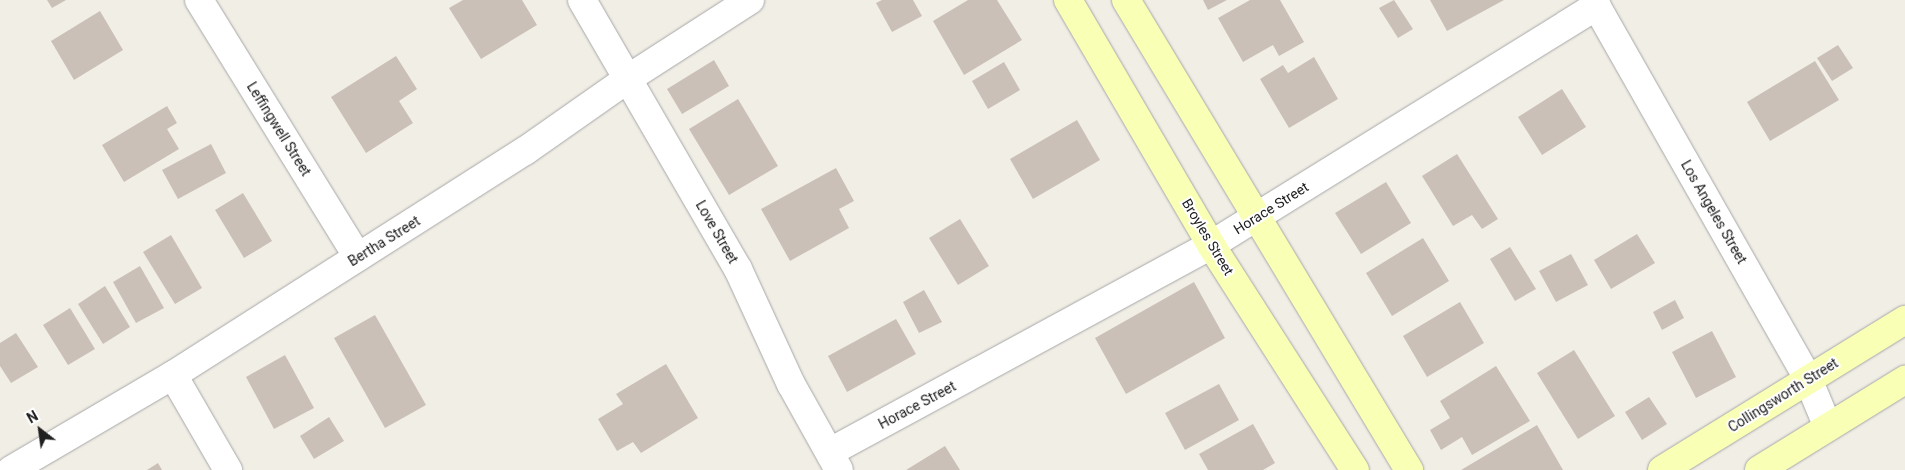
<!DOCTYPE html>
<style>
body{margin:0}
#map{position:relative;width:1905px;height:470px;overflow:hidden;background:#f1eee6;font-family:Roboto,sans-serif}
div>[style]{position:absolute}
.building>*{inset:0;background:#cac0b8}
.roads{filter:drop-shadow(0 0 1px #a7a7a7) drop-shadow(0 0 1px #a7a7a7)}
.minor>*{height:28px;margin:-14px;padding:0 14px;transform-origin:14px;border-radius:14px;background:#fff}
.secondary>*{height:28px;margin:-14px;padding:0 14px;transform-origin:14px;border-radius:14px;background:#faffb6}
span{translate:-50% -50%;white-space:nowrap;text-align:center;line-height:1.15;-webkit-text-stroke:4px #fff;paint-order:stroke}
.street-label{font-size:14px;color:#202020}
.north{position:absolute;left:15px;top:405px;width:50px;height:50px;-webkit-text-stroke:4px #fff;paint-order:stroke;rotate:330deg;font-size:14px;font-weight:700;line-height:20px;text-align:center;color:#202020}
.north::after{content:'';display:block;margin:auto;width:18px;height:22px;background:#202020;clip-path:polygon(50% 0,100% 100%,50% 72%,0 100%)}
</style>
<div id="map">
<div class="building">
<i style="clip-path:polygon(47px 0,66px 0,52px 8px)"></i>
<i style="clip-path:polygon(463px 0,522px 0,537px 25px,481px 59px,449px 8px)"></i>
<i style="clip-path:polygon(882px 0,913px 0,922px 16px,892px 32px,876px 3px)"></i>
<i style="clip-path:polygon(968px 0,997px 0,1022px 40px,964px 75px,933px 21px)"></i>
<i style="clip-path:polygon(1203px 0,1227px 0,1208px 10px)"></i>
<i style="clip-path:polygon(1250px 0,1280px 0,1304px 42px,1279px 56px,1273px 45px,1243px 62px,1218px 18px)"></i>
<i style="clip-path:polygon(1394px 0,1413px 29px,1398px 38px,1379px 8px)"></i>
<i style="clip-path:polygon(1430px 0,1504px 0,1447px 31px)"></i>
<i style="clip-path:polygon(100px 11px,123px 50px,74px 80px,51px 41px)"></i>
<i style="clip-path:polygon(1838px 45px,1853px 68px,1832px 81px,1817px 58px)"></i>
<i style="clip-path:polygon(396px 56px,417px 89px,399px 101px,413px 123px,366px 153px,331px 97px)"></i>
<i style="clip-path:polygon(1314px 57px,1338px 99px,1289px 128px,1260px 79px,1283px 65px,1288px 73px)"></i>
<i style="clip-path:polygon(714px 60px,729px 86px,682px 114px,667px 89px)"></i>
<i style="clip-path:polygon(1815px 61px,1839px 100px,1770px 141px,1747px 102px)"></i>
<i style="clip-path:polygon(1004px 62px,1020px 90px,988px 109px,972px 81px)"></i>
<i style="clip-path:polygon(1562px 89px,1586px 127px,1542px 155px,1518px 117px)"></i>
<i style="clip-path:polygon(738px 99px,778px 166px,729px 195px,689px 129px)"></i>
<i style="clip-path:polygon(167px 106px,177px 123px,167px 129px,179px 149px,124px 182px,102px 145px)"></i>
<i style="clip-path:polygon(1077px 120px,1100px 160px,1033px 199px,1010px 159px)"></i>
<i style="clip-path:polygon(211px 144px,226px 173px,178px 199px,162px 170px)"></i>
<i style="clip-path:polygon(1457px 154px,1498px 219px,1482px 229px,1472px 215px,1453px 226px,1422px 176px)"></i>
<i style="clip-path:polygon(836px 168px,854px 201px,839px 209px,849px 228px,790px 261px,761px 209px)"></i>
<i style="clip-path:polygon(1386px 182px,1411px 223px,1361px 254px,1335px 213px)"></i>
<i style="clip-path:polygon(243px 193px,272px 241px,244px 258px,215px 210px)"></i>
<i style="clip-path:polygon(960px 219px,989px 266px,958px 285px,929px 238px)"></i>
<i style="clip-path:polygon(1637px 234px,1655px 263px,1611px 289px,1594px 260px)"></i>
<i style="clip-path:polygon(171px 235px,202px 288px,175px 304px,143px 252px)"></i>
<i style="clip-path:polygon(1423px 238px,1449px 281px,1392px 316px,1366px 273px)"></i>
<i style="clip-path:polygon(1510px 247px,1536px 289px,1515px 301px,1490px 259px)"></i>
<i style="clip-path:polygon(1571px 254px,1588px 285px,1556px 302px,1539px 271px)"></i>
<i style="clip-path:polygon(140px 266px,164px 308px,136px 323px,113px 282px)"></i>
<i style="clip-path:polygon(1194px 282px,1225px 338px,1126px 394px,1095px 338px)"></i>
<i style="clip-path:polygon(105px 286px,130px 327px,103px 344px,78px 304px)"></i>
<i style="clip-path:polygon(924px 290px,942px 322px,919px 333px,903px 302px)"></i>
<i style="clip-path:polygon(1675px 300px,1684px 318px,1662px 330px,1653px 312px)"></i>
<i style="clip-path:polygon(1460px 302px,1484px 343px,1427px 377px,1403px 336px)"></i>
<i style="clip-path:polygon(70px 308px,95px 349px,68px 365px,43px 325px)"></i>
<i style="clip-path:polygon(375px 315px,426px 405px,385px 428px,334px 338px)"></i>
<i style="clip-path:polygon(896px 319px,916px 354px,847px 392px,828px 356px)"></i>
<i style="clip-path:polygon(1712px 331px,1736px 377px,1696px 398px,1672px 352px)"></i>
<i style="clip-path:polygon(16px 333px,38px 367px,11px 383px,0 366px,0 343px)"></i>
<i style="clip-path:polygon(1574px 350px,1615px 416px,1578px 439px,1537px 373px)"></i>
<i style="clip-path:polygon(285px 355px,314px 408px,274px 429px,246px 377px)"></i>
<i style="clip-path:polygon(666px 364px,698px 418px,641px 453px,633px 442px,617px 451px,598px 419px,623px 404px,616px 394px)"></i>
<i style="clip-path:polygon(1496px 366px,1530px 421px,1472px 455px,1462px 437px,1441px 450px,1430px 430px,1450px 418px,1440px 401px)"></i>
<i style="clip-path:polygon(1219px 384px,1239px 420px,1185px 450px,1165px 413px)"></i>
<i style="clip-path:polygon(1649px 397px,1667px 424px,1642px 440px,1625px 412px)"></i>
<i style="clip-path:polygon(329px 417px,344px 441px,314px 459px,300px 436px)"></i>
<i style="clip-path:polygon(1253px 424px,1275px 463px,1263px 470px,1208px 470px,1199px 454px)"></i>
<i style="clip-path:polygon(1537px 425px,1563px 470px,1461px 470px)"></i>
<i style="clip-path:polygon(945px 446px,960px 470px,906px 470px)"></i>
<i style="clip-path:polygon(158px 463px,162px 470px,147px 470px)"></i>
</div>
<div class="roads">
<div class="minor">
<i style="left:199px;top:0;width:302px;rotate:58.3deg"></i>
<i style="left:582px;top:0;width:311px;rotate:59.9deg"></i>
<i style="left:738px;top:269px;width:127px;rotate:65.3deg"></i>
<i style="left:791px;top:384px;width:98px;rotate:60.8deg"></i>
<i style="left:1593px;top:0;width:436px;rotate:60.4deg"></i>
<i style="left:1808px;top:379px;width:52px;rotate:67.4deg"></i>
<i style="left:173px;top:375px;width:110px;rotate:59.9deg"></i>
<i style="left:830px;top:452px;width:434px;rotate:-28.5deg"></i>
<i style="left:1211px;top:245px;width:454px;rotate:-31.8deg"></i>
<i style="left:11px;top:470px;width:188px;rotate:-30.4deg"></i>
<i style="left:173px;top:375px;width:417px;rotate:-32.5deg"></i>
<i style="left:525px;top:151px;width:127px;rotate:-35.1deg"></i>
<i style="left:629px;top:78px;width:144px;rotate:-32.8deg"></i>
</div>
<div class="secondary">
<i style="left:1068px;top:0;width:284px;rotate:59.7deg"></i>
<i style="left:1211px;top:245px;width:267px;rotate:57.4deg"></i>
<i style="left:1126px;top:0;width:549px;rotate:58.95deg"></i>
<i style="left:1662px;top:470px;width:286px;rotate:-31.7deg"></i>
<i style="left:1759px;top:470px;width:172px;rotate:-31.7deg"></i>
</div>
</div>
<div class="street-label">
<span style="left:279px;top:129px;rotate:58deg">Leffingwell Street</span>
<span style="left:1271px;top:208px;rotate:-32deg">Horace Street</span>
<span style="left:1714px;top:212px;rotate:60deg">Los Angeles Street</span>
<span style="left:717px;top:232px;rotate:60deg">Love Street</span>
<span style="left:1208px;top:237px;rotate:59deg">Broyles Street</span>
<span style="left:384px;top:241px;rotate:-32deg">Bertha Street</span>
<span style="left:1783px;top:395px;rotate:-32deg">Collingsworth Street</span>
<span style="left:917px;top:405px;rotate:-28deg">Horace Street</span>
</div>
<div class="north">N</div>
</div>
